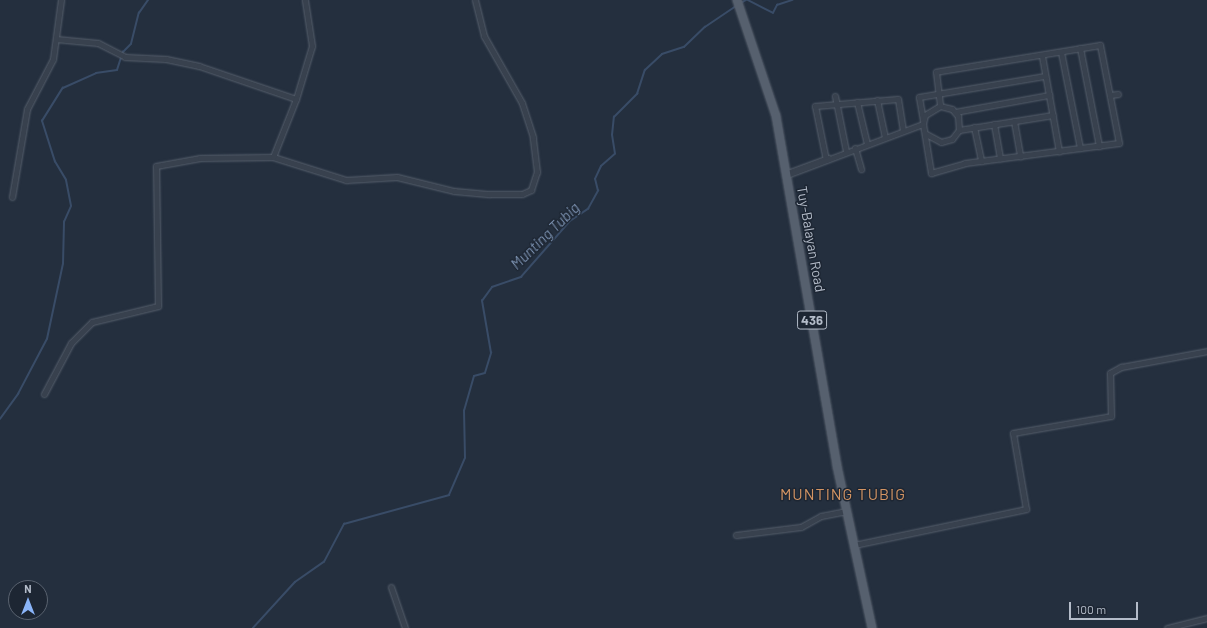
<!DOCTYPE html>
<style>
body{margin:0}
#map{position:relative;width:1207px;height:628px;overflow:hidden;background:#242f3e;font-family:Barlow,sans-serif}
div>[style]{position:absolute}
.stream>*{height:1.5px;margin:-0.75px;padding:0 0.75px;transform-origin:0.75px;border-radius:0.75px;background:#394c67}
.roads{filter:drop-shadow(0 0 1px #565f6c) drop-shadow(0 0 1px #565f6c)}
.minor>*{height:5px;margin:-2.5px;padding:0 2.5px;transform-origin:2.5px;border-radius:2.5px;background:#38414e}
.primary>*{height:8px;margin:-4px;padding:0 4px;transform-origin:4px;border-radius:4px;background:#56606e}
span{translate:-50% -50%;white-space:nowrap;text-align:center;line-height:1.15;-webkit-text-stroke:3px #1d2633;paint-order:stroke}
.shield-label span{padding:1px 3px;background:#1d2633;border:1px solid;border-radius:3px;-webkit-text-stroke-width:0}
.shield-label{font-size:13px;color:#b4bcc9;font-weight:700}
.street-label{font-size:14px;color:#b4bcc9}
.water-label{font-size:15px;color:#7c92b1;font-style:italic}
.quarter-label{font-size:16px;color:#d59563;letter-spacing:1px}
.north{position:absolute;left:8px;top:580px;width:40px;height:40px;box-sizing:border-box;background:#1d2633;border:1px solid #59626f;border-radius:50%;rotate:0deg;font-size:11px;font-weight:700;line-height:16px;text-align:center;color:#b4bcc9}
.north::after{content:'';display:block;margin:auto;width:14px;height:18px;background:#8ab4f8;clip-path:polygon(50% 0,100% 100%,50% 72%,0 100%)}
.scale{position:absolute;left:1069px;top:602px;width:69px;height:18px;box-sizing:border-box;border:2px solid #b4bcc9;border-top:0;padding-left:5px;font-size:12px;line-height:14px;white-space:nowrap;color:#b4bcc9;-webkit-text-stroke:3px #1d2633;paint-order:stroke}
</style>
<div id="map">
<div class="stream">
<i style="left:748px;top:0;width:28px;rotate:27deg"></i>
<i style="left:773px;top:13px;width:9px;rotate:-63deg"></i>
<i style="left:777px;top:5px;width:16px;rotate:-18deg"></i>
<i style="left:741px;top:3px;width:6px;rotate:-31deg"></i>
<i style="left:0;top:419px;width:31px;rotate:-54deg"></i>
<i style="left:18px;top:394px;width:62px;rotate:-62.2deg"></i>
<i style="left:47px;top:339px;width:77px;rotate:-78deg"></i>
<i style="left:63px;top:264px;width:42px;rotate:-88.6deg"></i>
<i style="left:64px;top:222px;width:17px;rotate:-66deg"></i>
<i style="left:71px;top:206px;width:26px;rotate:-101deg"></i>
<i style="left:66px;top:180px;width:21px;rotate:-121deg"></i>
<i style="left:55px;top:162px;width:43px;rotate:-107.6deg"></i>
<i style="left:42px;top:121px;width:39px;rotate:-58deg"></i>
<i style="left:63px;top:88px;width:36px;rotate:-24deg"></i>
<i style="left:96px;top:73px;width:21px;rotate:-8deg"></i>
<i style="left:117px;top:70px;width:19px;rotate:-72deg"></i>
<i style="left:123px;top:52px;width:11px;rotate:-45deg"></i>
<i style="left:131px;top:44px;width:32px;rotate:-76deg"></i>
<i style="left:139px;top:13px;width:16px;rotate:-55deg"></i>
<i style="left:253px;top:628px;width:62px;rotate:-47.6deg"></i>
<i style="left:295px;top:582px;width:35px;rotate:-35deg"></i>
<i style="left:324px;top:562px;width:43px;rotate:-62.2deg"></i>
<i style="left:344px;top:524px;width:109px;rotate:-15.4deg"></i>
<i style="left:449px;top:495px;width:40px;rotate:-66.6deg"></i>
<i style="left:465px;top:458px;width:47px;rotate:-91.2deg"></i>
<i style="left:464px;top:411px;width:36px;rotate:-74deg"></i>
<i style="left:474px;top:376px;width:11px;rotate:-15deg"></i>
<i style="left:485px;top:373px;width:21px;rotate:-73deg"></i>
<i style="left:491px;top:353px;width:53px;rotate:-99.8deg"></i>
<i style="left:482px;top:301px;width:17px;rotate:-54deg"></i>
<i style="left:492px;top:287px;width:31px;rotate:-19deg"></i>
<i style="left:521px;top:277px;width:74px;rotate:-48.8deg"></i>
<i style="left:570px;top:221px;width:22px;rotate:-34deg"></i>
<i style="left:588px;top:209px;width:21px;rotate:-61deg"></i>
<i style="left:598px;top:191px;width:12px;rotate:-104deg"></i>
<i style="left:595px;top:179px;width:14px;rotate:-65deg"></i>
<i style="left:601px;top:166px;width:18px;rotate:-41deg"></i>
<i style="left:615px;top:154px;width:19px;rotate:-99deg"></i>
<i style="left:612px;top:135px;width:18px;rotate:-84deg"></i>
<i style="left:614px;top:117px;width:33px;rotate:-45deg"></i>
<i style="left:637px;top:94px;width:25px;rotate:-72deg"></i>
<i style="left:645px;top:70px;width:23px;rotate:-43deg"></i>
<i style="left:662px;top:54px;width:23px;rotate:-18deg"></i>
<i style="left:684px;top:47px;width:29px;rotate:-44deg"></i>
<i style="left:705px;top:27px;width:37px;rotate:-34deg"></i>
</div>
<div class="roads">
<div class="minor">
<i style="left:56px;top:39px;width:42px;rotate:5.4deg"></i>
<i style="left:98px;top:43px;width:30px;rotate:27deg"></i>
<i style="left:125px;top:57px;width:41px;rotate:2.8deg"></i>
<i style="left:166px;top:59px;width:34px;rotate:12deg"></i>
<i style="left:199px;top:66px;width:102px;rotate:18.8deg"></i>
<i style="left:296px;top:99px;width:55px;rotate:-73.2deg"></i>
<i style="left:312px;top:46px;width:47px;rotate:-98.7deg"></i>
<i style="left:1080px;top:48px;width:100px;rotate:79deg"></i>
<i style="left:1061px;top:52px;width:98px;rotate:78.8deg"></i>
<i style="left:1042px;top:56px;width:97px;rotate:79.9deg"></i>
<i style="left:1110px;top:95px;width:8px;rotate:-7deg"></i>
<i style="left:835px;top:96px;width:56px;rotate:78.7deg"></i>
<i style="left:877px;top:100px;width:38px;rotate:78deg"></i>
<i style="left:857px;top:102px;width:43px;rotate:76.6deg"></i>
<i style="left:955px;top:112px;width:96px;rotate:-10.3deg"></i>
<i style="left:923px;top:120px;width:23px;rotate:-100deg"></i>
<i style="left:919px;top:97px;width:128px;rotate:-9.5deg"></i>
<i style="left:1014px;top:121px;width:36px;rotate:80deg"></i>
<i style="left:994px;top:124px;width:35px;rotate:80deg"></i>
<i style="left:974px;top:127px;width:35px;rotate:78deg"></i>
<i style="left:959px;top:130px;width:95px;rotate:-9.1deg"></i>
<i style="left:926px;top:134px;width:17px;rotate:28deg"></i>
<i style="left:941px;top:142px;width:11px;rotate:-15deg"></i>
<i style="left:952px;top:139px;width:11px;rotate:-52deg"></i>
<i style="left:959px;top:130px;width:14px;rotate:-94deg"></i>
<i style="left:958px;top:116px;width:9px;rotate:-131deg"></i>
<i style="left:952px;top:109px;width:12px;rotate:-166deg"></i>
<i style="left:940px;top:106px;width:17px;rotate:149deg"></i>
<i style="left:925px;top:115px;width:9px;rotate:103deg"></i>
<i style="left:923px;top:124px;width:50px;rotate:80.7deg"></i>
<i style="left:931px;top:173px;width:35px;rotate:-16deg"></i>
<i style="left:965px;top:163px;width:155px;rotate:-7.4deg"></i>
<i style="left:1119px;top:143px;width:100px;rotate:-101deg"></i>
<i style="left:1100px;top:45px;width:166px;rotate:170.7deg"></i>
<i style="left:936px;top:72px;width:34px;rotate:83deg"></i>
<i style="left:855px;top:148px;width:22px;rotate:74deg"></i>
<i style="left:273px;top:157px;width:77px;rotate:17.5deg"></i>
<i style="left:346px;top:180px;width:51px;rotate:-3.4deg"></i>
<i style="left:397px;top:177px;width:59px;rotate:13.8deg"></i>
<i style="left:454px;top:191px;width:36px;rotate:5deg"></i>
<i style="left:490px;top:194px;width:32px"></i>
<i style="left:522px;top:194px;width:10px;rotate:-24deg"></i>
<i style="left:531px;top:190px;width:19px;rotate:-72deg"></i>
<i style="left:537px;top:172px;width:35px;rotate:-97deg"></i>
<i style="left:533px;top:137px;width:36px;rotate:-108deg"></i>
<i style="left:522px;top:103px;width:77px;rotate:-119.6deg"></i>
<i style="left:484px;top:36px;width:37px;rotate:-104deg"></i>
<i style="left:826px;top:160px;width:55px;rotate:-101.5deg"></i>
<i style="left:815px;top:106px;width:83px;rotate:-4.8deg"></i>
<i style="left:898px;top:99px;width:32px;rotate:81deg"></i>
<i style="left:787px;top:173px;width:44px;rotate:-20.1deg"></i>
<i style="left:787px;top:175px;width:145px;rotate:-20.6deg"></i>
<i style="left:12px;top:197px;width:89px;rotate:-80.3deg"></i>
<i style="left:27px;top:109px;width:56px;rotate:-62.5deg"></i>
<i style="left:53px;top:59px;width:60px;rotate:-82.3deg"></i>
<i style="left:44px;top:394px;width:58px;rotate:-62.1deg"></i>
<i style="left:71px;top:343px;width:30px;rotate:-45deg"></i>
<i style="left:92px;top:322px;width:68px;rotate:-13.6deg"></i>
<i style="left:158px;top:306px;width:140px;rotate:-90.8deg"></i>
<i style="left:156px;top:166px;width:45px;rotate:-10.3deg"></i>
<i style="left:200px;top:158px;width:73px;rotate:-0.8deg"></i>
<i style="left:273px;top:157px;width:62px;rotate:-68.4deg"></i>
<i style="left:736px;top:535px;width:65px;rotate:-7deg"></i>
<i style="left:801px;top:527px;width:23px;rotate:-29deg"></i>
<i style="left:821px;top:516px;width:26px;rotate:-11deg"></i>
<i style="left:854px;top:545px;width:176px;rotate:-11.8deg"></i>
<i style="left:1026px;top:509px;width:77px;rotate:-99.7deg"></i>
<i style="left:1013px;top:433px;width:99px;rotate:-9.8deg"></i>
<i style="left:1111px;top:416px;width:43px;rotate:-91.3deg"></i>
<i style="left:1110px;top:373px;width:13px;rotate:-29deg"></i>
<i style="left:1121px;top:367px;width:87px;rotate:-10.5deg"></i>
<i style="left:391px;top:587px;width:43px;rotate:71.1deg"></i>
<i style="left:1167px;top:628px;width:41px;rotate:-14deg"></i>
</div>
<div class="primary">
<i style="left:737px;top:0;width:122px;rotate:71.4deg"></i>
<i style="left:776px;top:116px;width:355px;rotate:80.1deg"></i>
<i style="left:837px;top:466px;width:166px;rotate:77.8deg"></i>
</div>
</div>
<div class="shield-label">
<span style="left:812px;top:320px">436</span>
</div>
<div class="street-label">
<span style="left:811px;top:239px;rotate:80deg">Tuy-Balayan Road</span>
</div>
<div class="water-label">
<span style="left:545px;top:236px;rotate:-44deg">Munting Tubig</span>
</div>
<div class="quarter-label">
<span style="left:843px;top:494px">MUNTING TUBIG</span>
</div>
<div class="north">N</div>
<div class="scale">100 m</div>
</div>
